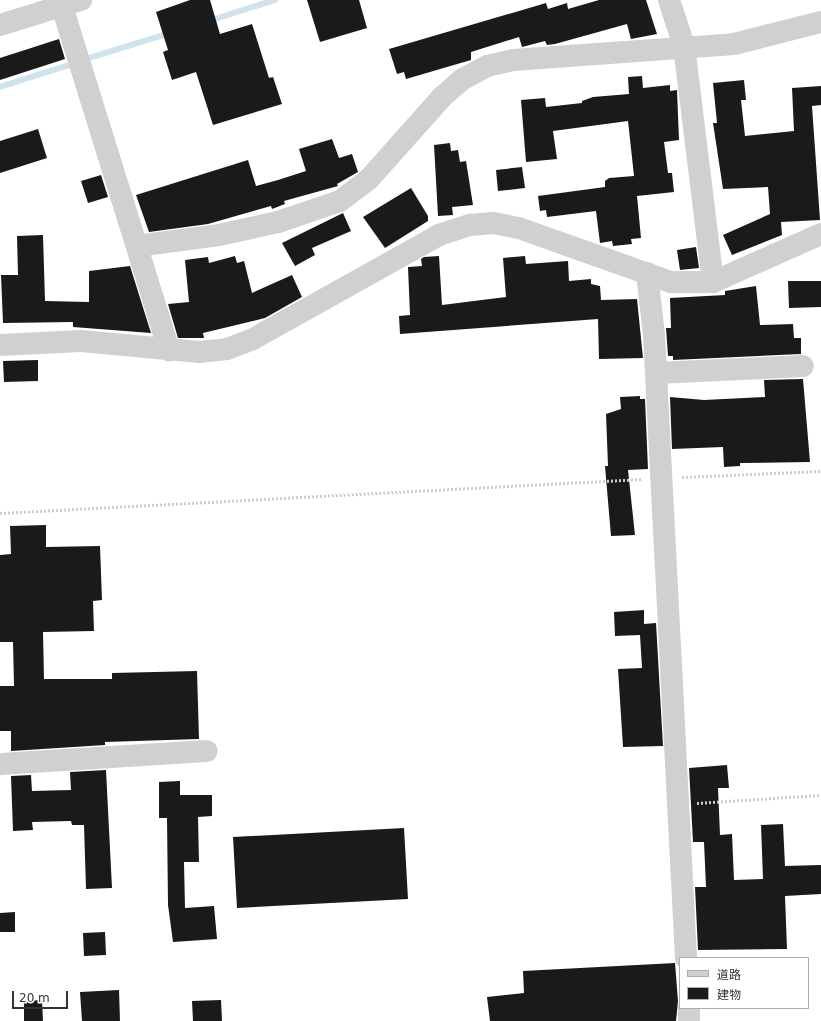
<!DOCTYPE html>
<meta charset="utf-8">
<style>
body{margin:0}
#map{position:relative;width:821px;height:1021px;overflow:hidden;background:#fff;font-family:"DejaVu Sans","Noto Sans JP",sans-serif}
div>[style]{position:absolute}
.stream>*{height:5.5px;margin:-2.75px;padding:0 2.75px;transform-origin:2.75px;border-radius:2.75px;background:#cfe2ee}
.building>*{inset:0;background:#1a1a1a}
.path>*{height:2.5px;margin-top:-1.25px;transform-origin:0;background:repeating-linear-gradient(90deg,#cdcdcd 0 2px,transparent 0 4px)}
.minor>*{height:22px;margin:-11px;padding:0 11px;transform-origin:11px;border-radius:11px;background:#d0d0d0}
span{translate:-50% -50%;white-space:nowrap;text-align:center;line-height:1.15;-webkit-text-stroke:4px #fff;paint-order:stroke}
.legend{position:absolute;left:679px;top:957px;width:130px;height:52px;box-sizing:border-box;background:#fff;border:1px solid #adadad;margin:0;padding:5px 7px;list-style:none;font-size:12px;color:#333}
.legend li{display:flex;align-items:center;gap:8px;height:20px}
.legend b{width:20px;border:1px solid #adadad}
.scale{position:absolute;left:12px;top:991px;width:56px;height:18px;box-sizing:border-box;border:2px solid #333;border-top:0;padding-left:5px;font-size:12px;line-height:14px;white-space:nowrap;color:#333;-webkit-text-stroke:3px #fff;paint-order:stroke}
</style>
<div id="map">
<div class="stream">
<i style="left:209px;top:21px;width:69px;rotate:-17.7deg"></i>
<i style="left:83px;top:60px;width:91px;rotate:-17.2deg"></i>
<i style="left:0;top:87px;width:79px;rotate:-17.7deg"></i>
</div>
<div class="building">
<i style="clip-path:polygon(190px 0,210px 0,220px 34px,252px 24px,269px 78px,273px 77px,282px 104px,213px 125px,196px 72px,172px 80px,163px 52px,168px 50px,156px 12px)"></i>
<i style="clip-path:polygon(307px 0,359px 0,367px 28px,320px 42px)"></i>
<i style="clip-path:polygon(599px 0,646px 0,657px 34px,631px 39px,627px 24px,555px 44px,547px 45px,545px 41px,522px 47px,519px 37px,471px 52px,471px 60px,406px 79px,404px 72px,397px 74px,389px 49px,546px 3px,548px 9px,567px 3px,568px 9px)"></i>
<i style="clip-path:polygon(59px 39px,65px 59px,0 80px,0 58px)"></i>
<i style="clip-path:polygon(642px 76px,643px 88px,670px 85px,670px 91px,677px 90px,679px 140px,664px 142px,668px 173px,672px 173px,674px 192px,637px 196px,641px 238px,631px 239px,632px 244px,613px 246px,612px 241px,600px 243px,596px 211px,547px 217px,546px 210px,540px 211px,538px 196px,605px 187px,605px 181px,609px 178px,634px 176px,628px 121px,553px 131px,557px 159px,526px 162px,521px 100px,545px 98px,546px 107px,582px 103px,582px 101px,593px 97px,629px 94px,628px 77px)"></i>
<i style="clip-path:polygon(744px 80px,746px 100px,741px 100px,745px 136px,794px 131px,792px 88px,821px 86px,821px 105px,812px 106px,820px 220px,781px 222px,782px 235px,732px 255px,723px 235px,770px 214px,768px 187px,723px 189px,713px 123px,717px 123px,713px 83px)"></i>
<i style="clip-path:polygon(38px 129px,47px 158px,0 173px,0 141px)"></i>
<i style="clip-path:polygon(332px 139px,339px 158px,352px 154px,358px 172px,337px 184px,338px 186px,284px 201px,285px 204px,272px 209px,271px 206px,208px 224px,149px 232px,136px 195px,248px 160px,256px 186px,278px 180px,306px 171px,299px 149px)"></i>
<i style="clip-path:polygon(450px 143px,451px 151px,458px 150px,460px 162px,466px 161px,473px 205px,452px 207px,453px 215px,438px 216px,434px 145px)"></i>
<i style="clip-path:polygon(522px 167px,525px 188px,498px 191px,496px 170px)"></i>
<i style="clip-path:polygon(101px 175px,108px 197px,88px 203px,81px 181px)"></i>
<i style="clip-path:polygon(411px 188px,428px 216px,428px 221px,385px 248px,363px 217px)"></i>
<i style="clip-path:polygon(343px 213px,351px 231px,312px 248px,315px 255px,295px 266px,282px 243px)"></i>
<i style="clip-path:polygon(43px 235px,45px 301px,89px 302px,89px 271px,130px 266px,151px 333px,73px 327px,73px 322px,3px 323px,1px 275px,18px 275px,17px 236px)"></i>
<i style="clip-path:polygon(696px 247px,699px 268px,680px 270px,677px 250px)"></i>
<i style="clip-path:polygon(235px 256px,237px 263px,244px 261px,252px 293px,292px 275px,302px 297px,265px 318px,203px 333px,204px 338px,178px 338px,168px 304px,189px 302px,185px 260px,208px 257px,209px 263px)"></i>
<i style="clip-path:polygon(439px 256px,442px 305px,506px 297px,503px 258px,525px 256px,526px 264px,568px 261px,569px 281px,591px 279px,591px 284px,600px 286px,601px 300px,637px 299px,643px 358px,599px 359px,598px 319px,400px 334px,399px 316px,410px 315px,408px 267px,422px 266px,421px 259px,424px 257px)"></i>
<i style="clip-path:polygon(788px 281px,821px 281px,821px 307px,789px 308px)"></i>
<i style="clip-path:polygon(756px 286px,760px 325px,793px 324px,794px 338px,801px 338px,801px 354px,673px 360px,673px 356px,668px 356px,666px 328px,671px 328px,670px 298px,725px 295px,725px 291px)"></i>
<i style="clip-path:polygon(38px 360px,38px 381px,4px 382px,3px 361px)"></i>
<i style="clip-path:polygon(803px 379px,810px 462px,740px 463px,740px 466px,724px 467px,723px 447px,672px 449px,670px 397px,704px 400px,765px 397px,764px 380px)"></i>
<i style="clip-path:polygon(640px 396px,640px 399px,645px 399px,648px 469px,628px 470px,635px 535px,611px 536px,605px 466px,608px 466px,606px 414px,621px 409px,620px 397px)"></i>
<i style="clip-path:polygon(46px 525px,46px 547px,100px 546px,102px 600px,93px 601px,94px 631px,43px 632px,44px 679px,112px 679px,112px 673px,197px 671px,199px 739px,105px 742px,105px 745px,11px 751px,11px 731px,0 731px,0 686px,14px 686px,13px 642px,0 642px,0 555px,11px 554px,10px 526px)"></i>
<i style="clip-path:polygon(644px 610px,644px 624px,656px 623px,663px 746px,623px 747px,618px 669px,642px 668px,640px 635px,615px 636px,614px 612px)"></i>
<i style="clip-path:polygon(727px 765px,729px 788px,718px 788px,720px 835px,732px 834px,734px 880px,763px 879px,761px 825px,783px 824px,785px 866px,821px 865px,821px 894px,785px 896px,787px 949px,698px 950px,695px 887px,706px 887px,704px 842px,693px 842px,689px 768px)"></i>
<i style="clip-path:polygon(106px 770px,112px 888px,86px 889px,84px 825px,72px 825px,71px 821px,32px 822px,33px 830px,13px 831px,11px 776px,31px 775px,32px 791px,71px 790px,70px 772px)"></i>
<i style="clip-path:polygon(180px 781px,180px 795px,212px 795px,212px 816px,198px 817px,199px 862px,184px 862px,185px 908px,214px 906px,217px 939px,173px 942px,168px 905px,167px 818px,159px 818px,159px 782px)"></i>
<i style="clip-path:polygon(404px 828px,408px 899px,237px 908px,233px 837px)"></i>
<i style="clip-path:polygon(15px 912px,15px 932px,0 932px,0 913px)"></i>
<i style="clip-path:polygon(105px 932px,106px 955px,84px 956px,83px 933px)"></i>
<i style="clip-path:polygon(675px 963px,678px 1001px,676px 1021px,490px 1021px,487px 997px,524px 993px,523px 971px)"></i>
<i style="clip-path:polygon(119px 990px,120px 1021px,82px 1021px,80px 992px)"></i>
<i style="clip-path:polygon(42px 1000px,43px 1021px,24px 1021px,24px 1001px)"></i>
<i style="clip-path:polygon(221px 1000px,222px 1021px,193px 1021px,192px 1001px)"></i>
</div>
<div class="path">
<i style="left:682px;top:477px;width:139px;rotate:-2.5deg"></i>
<i style="left:0;top:513px;width:644px;rotate:-3.03deg"></i>
<i style="left:697px;top:803px;width:124px;rotate:-3.7deg"></i>
</div>
<div class="minor">
<i style="left:60px;top:0;width:367px;rotate:72.7deg"></i>
<i style="left:669px;top:0;width:48px;rotate:71.9deg"></i>
<i style="left:684px;top:46px;width:238px;rotate:83deg"></i>
<i style="left:0;top:25px;width:85px;rotate:-17.2deg"></i>
<i style="left:137px;top:246px;width:83px;rotate:-7.6deg"></i>
<i style="left:219px;top:235px;width:60px;rotate:-12.4deg"></i>
<i style="left:278px;top:222px;width:65px;rotate:-18.7deg"></i>
<i style="left:340px;top:201px;width:36px;rotate:-37deg"></i>
<i style="left:369px;top:179px;width:110px;rotate:-48.3deg"></i>
<i style="left:442px;top:97px;width:28px;rotate:-41deg"></i>
<i style="left:463px;top:79px;width:27px;rotate:-28deg"></i>
<i style="left:487px;top:66px;width:27px;rotate:-13deg"></i>
<i style="left:513px;top:60px;width:222px;rotate:-4.1deg"></i>
<i style="left:734px;top:44px;width:90px;rotate:-14.2deg"></i>
<i style="left:647px;top:273px;width:62px;rotate:83.6deg"></i>
<i style="left:654px;top:335px;width:624px;rotate:87.06deg"></i>
<i style="left:0;top:345px;width:81px;rotate:-2.8deg"></i>
<i style="left:81px;top:341px;width:119px;rotate:5.3deg"></i>
<i style="left:199px;top:352px;width:28px;rotate:-6deg"></i>
<i style="left:227px;top:349px;width:28px;rotate:-21deg"></i>
<i style="left:253px;top:339px;width:213px;rotate:-29.2deg"></i>
<i style="left:439px;top:235px;width:33px;rotate:-18deg"></i>
<i style="left:470px;top:225px;width:23px;rotate:-5deg"></i>
<i style="left:493px;top:223px;width:26px;rotate:11deg"></i>
<i style="left:519px;top:228px;width:161px;rotate:19.6deg"></i>
<i style="left:671px;top:282px;width:42px"></i>
<i style="left:713px;top:282px;width:118px;rotate:-24deg"></i>
<i style="left:656px;top:373px;width:147px;rotate:-2.7deg"></i>
<i style="left:0;top:764px;width:207px;rotate:-3.6deg"></i>
<i style="left:689px;top:1008px;width:13px;rotate:90deg"></i>
</div>
<ul class="legend">
<li><b style="height:5px;background:#d0d0d0"></b>道路</li>
<li><b style="height:11px;background:#1a1a1a"></b>建物</li>
</ul>
<div class="scale">20 m</div>
</div>
